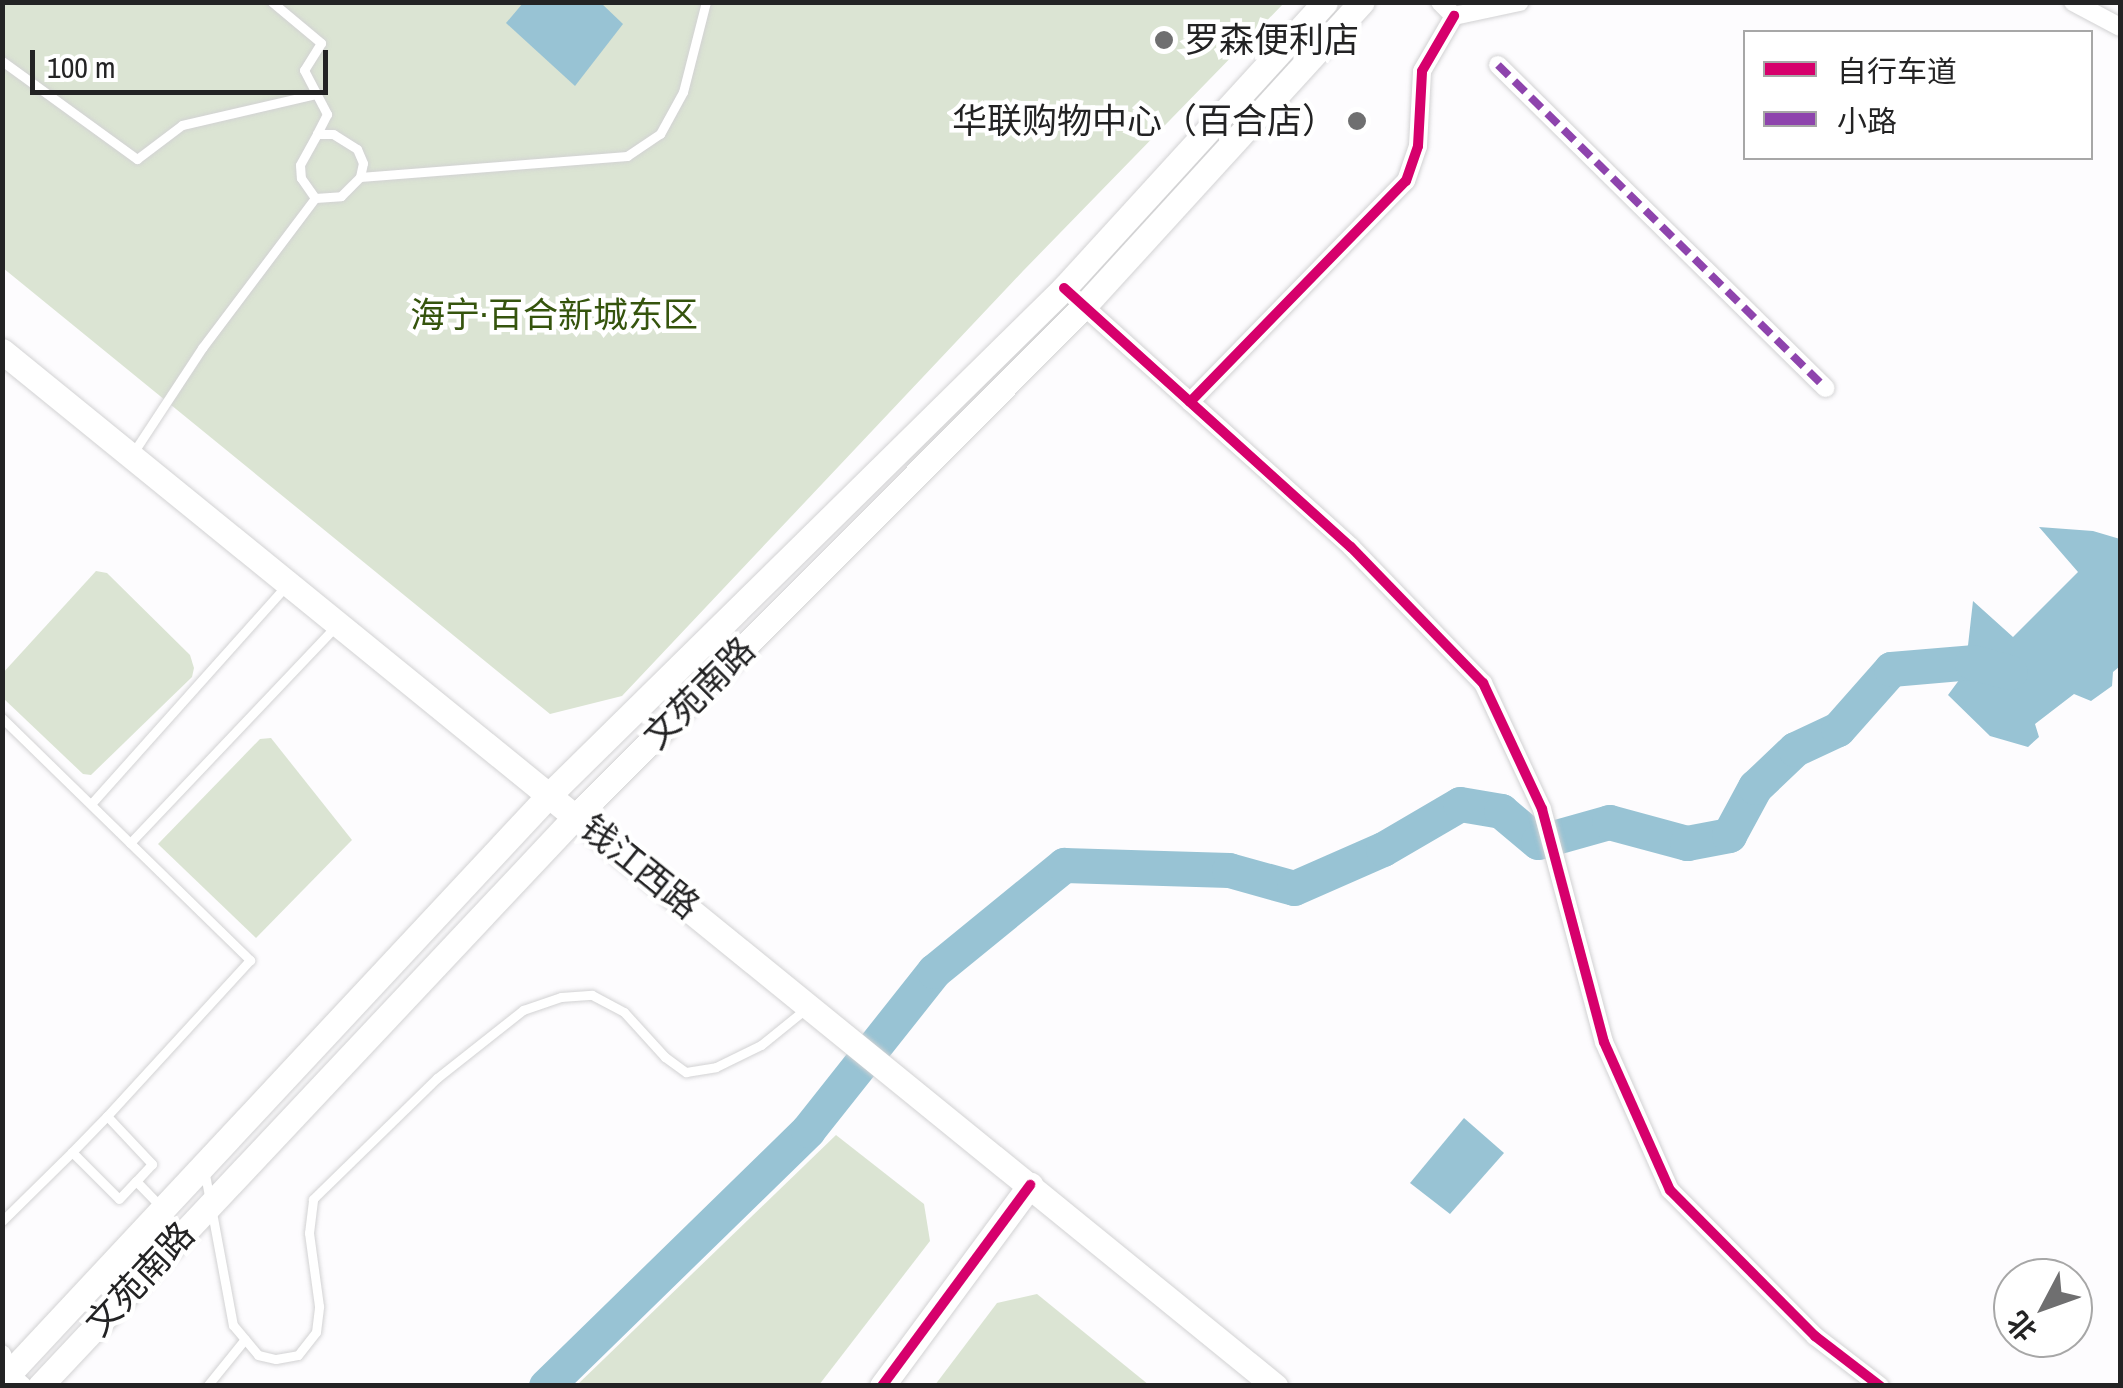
<!DOCTYPE html>
<meta charset="utf-8">
<style>
body{margin:0}
#map{position:relative;width:2123px;height:1388px;overflow:hidden;background:#fdfcfe;font-family:"Archivo Narrow","Noto Sans SC",sans-serif}
div>[style]{position:absolute}
.green>*{inset:0;background:#dbe4d3}
.water>*{inset:0;background:#98c3d4}
.river>*{height:35px;margin:-17.5px;padding:0 17.5px;transform-origin:17.5px;border-radius:17.5px;background:#98c3d4}
.roads{filter:drop-shadow(0 0 2px #d2d2d3) drop-shadow(0 0 2px #d2d2d3)}
.lane>*{height:9px;margin:-4.5px;padding:0 4.5px;transform-origin:4.5px;border-radius:4.5px;background:#fff}
.street>*{height:18px;margin:-9px;padding:0 9px;transform-origin:9px;border-radius:9px;background:#fff}
.secondary>*{height:25px;margin:-12.5px;padding:0 12.5px;transform-origin:12.5px;border-radius:12.5px;background:#fff}
.quiet>*{height:8px;margin-top:-4px;transform-origin:0;background:repeating-linear-gradient(90deg,#8e44ad 0 15px,transparent 0 23px)}
.cycleway>*{height:10px;margin:-5px;padding:0 5px;transform-origin:5px;border-radius:5px;background:#d6006c}
.dots>*{width:28px;height:28px;translate:-50% -50%;box-sizing:border-box;border:5px solid #fff;border-radius:50%}
span{translate:-50% -50%;white-space:nowrap;text-align:center;line-height:1.15;-webkit-text-stroke:9px #fff;paint-order:stroke}
.poi-label{font-size:35px;color:#232324}
.left{translate:0 -50%;text-align:left}
.right{translate:-100% -50%;text-align:right}
.park-label{font-size:35px;color:#35540d}
.street-label{font-size:35px;color:#232324}
.frame{position:absolute;inset:0;border:5px solid #232324;pointer-events:none}
.legend{position:absolute;left:1743px;top:30px;width:350px;height:130px;box-sizing:border-box;background:#fff;border:2px solid #a7a7a7;margin:0;padding:12px 18px;list-style:none;font-size:30px;color:#232324}
.legend li{display:flex;align-items:center;gap:20px;height:50px}
.legend b{width:50px;border:2px solid #a7a7a7}
.north{position:absolute;left:1993px;top:1258px;width:100px;height:100px;box-sizing:border-box;background:#fff;border:2px solid #a7a7a7;border-radius:50%;rotate:229deg;font-size:28px;font-weight:700;line-height:40px;text-align:center;color:#232324}
.north::after{content:'';display:block;margin:auto;width:35px;height:45px;background:#6f6f70;clip-path:polygon(50% 0,100% 100%,50% 72%,0 100%)}
.scale{position:absolute;left:30px;top:50px;width:298px;height:45px;box-sizing:border-box;border:5px solid #232324;border-top:0;padding-left:12px;font-size:30px;line-height:35px;white-space:nowrap;color:#232324;-webkit-text-stroke:8px #fff;paint-order:stroke}
</style>
<div id="map">
<div class="green">
<i style="clip-path:polygon(2px 3px,1283px 2px,1284px 3px,1023px 271px,622px 696px,550px 714px,3px 268px)"></i>
<i style="clip-path:polygon(96px 571px,107px 573px,190px 655px,194px 668px,192px 677px,91px 775px,83px 774px,3px 698px,2px 674px)"></i>
<i style="clip-path:polygon(271px 738px,352px 840px,256px 938px,158px 844px,260px 739px)"></i>
<i style="clip-path:polygon(836px 1135px,924px 1204px,930px 1241px,819px 1385px,577px 1385px)"></i>
<i style="clip-path:polygon(1037px 1294px,1149px 1385px,935px 1385px,997px 1303px)"></i>
</div>
<div class="water">
<i style="clip-path:polygon(600px 2px,623px 24px,575px 86px,506px 23px,523px 3px)"></i>
<i style="clip-path:polygon(2039px 527px,2093px 531px,2120px 539px,2120px 666px,2113px 672px,2112px 686px,2091px 701px,2074px 694px,2035px 724px,2039px 737px,2028px 747px,1990px 736px,1948px 695px,1965px 672px,1973px 601px,2013px 637px,2078px 572px)"></i>
<i style="clip-path:polygon(1464px 1118px,1504px 1153px,1450px 1214px,1410px 1183px)"></i>
</div>
<div class="river">
<i style="left:546px;top:1386px;width:366px;rotate:-44.3deg"></i>
<i style="left:808px;top:1130px;width:203px;rotate:-51.6deg"></i>
<i style="left:934px;top:971px;width:168px;rotate:-39.2deg"></i>
<i style="left:1064px;top:865px;width:165px;rotate:1.7deg"></i>
<i style="left:1229px;top:870px;width:67px;rotate:15.5deg"></i>
<i style="left:1294px;top:888px;width:97px;rotate:-23.7deg"></i>
<i style="left:1383px;top:849px;width:89px;rotate:-30.3deg"></i>
<i style="left:1460px;top:804px;width:42px;rotate:9.7deg"></i>
<i style="left:1501px;top:811px;width:48px;rotate:40deg"></i>
<i style="left:1538px;top:842px;width:74px;rotate:-15.7deg"></i>
<i style="left:1609px;top:822px;width:81px;rotate:15.1deg"></i>
<i style="left:1687px;top:843px;width:43px;rotate:-10.8deg"></i>
<i style="left:1729px;top:835px;width:55px;rotate:-61.6deg"></i>
<i style="left:1755px;top:787px;width:55px;rotate:-43.5deg"></i>
<i style="left:1795px;top:749px;width:47px;rotate:-24.9deg"></i>
<i style="left:1838px;top:729px;width:80px;rotate:-48.5deg"></i>
<i style="left:1891px;top:669px;width:81px;rotate:-4.9deg"></i>
<i style="left:1972px;top:662px;width:39px;rotate:15deg"></i>
</div>
<div class="roads">
<div class="lane">
<i style="left:272px;top:2px;width:64px;rotate:39.9deg"></i>
<i style="left:321px;top:43px;width:32px;rotate:122deg"></i>
<i style="left:304px;top:70px;width:50px;rotate:62.4deg"></i>
<i style="left:327px;top:114px;width:22px;rotate:117deg"></i>
<i style="left:2px;top:61px;width:167px;rotate:36deg"></i>
<i style="left:137px;top:159px;width:56px;rotate:-37.1deg"></i>
<i style="left:182px;top:125px;width:138px;rotate:-13deg"></i>
<i style="left:360px;top:177px;width:268px;rotate:-4.5deg"></i>
<i style="left:627px;top:156px;width:40px;rotate:-34deg"></i>
<i style="left:660px;top:134px;width:48px;rotate:-61.3deg"></i>
<i style="left:683px;top:92px;width:93px;rotate:-75.7deg"></i>
<i style="left:133px;top:453px;width:126px;rotate:-56.7deg"></i>
<i style="left:202px;top:348px;width:188px;rotate:-53deg"></i>
<i style="left:315px;top:198px;width:26px;rotate:-4deg"></i>
<i style="left:341px;top:196px;width:27px;rotate:-45deg"></i>
<i style="left:360px;top:177px;width:14px;rotate:-78deg"></i>
<i style="left:363px;top:163px;width:15px;rotate:-113deg"></i>
<i style="left:357px;top:149px;width:28px;rotate:-148deg"></i>
<i style="left:333px;top:134px;width:16px;rotate:180deg"></i>
<i style="left:317px;top:134px;width:35px;rotate:119deg"></i>
<i style="left:300px;top:165px;width:13px;rotate:86deg"></i>
<i style="left:301px;top:178px;width:24px;rotate:55deg"></i>
<i style="left:2px;top:718px;width:347px;rotate:44.3deg"></i>
<i style="left:250px;top:960px;width:212px;rotate:132.5deg"></i>
<i style="left:107px;top:1116px;width:66px;rotate:46.8deg"></i>
<i style="left:152px;top:1164px;width:23px;rotate:133deg"></i>
<i style="left:91px;top:804px;width:292px;rotate:-48.2deg"></i>
<i style="left:130px;top:843px;width:298px;rotate:-46.5deg"></i>
<i style="left:72px;top:1152px;width:50px;rotate:-45.8deg"></i>
<i style="left:204px;top:1169px;width:159px;rotate:79.5deg"></i>
<i style="left:233px;top:1325px;width:39px;rotate:50deg"></i>
<i style="left:258px;top:1355px;width:18px;rotate:13deg"></i>
<i style="left:276px;top:1359px;width:22px;rotate:-10deg"></i>
<i style="left:298px;top:1355px;width:29px;rotate:-52deg"></i>
<i style="left:316px;top:1332px;width:26px;rotate:-83deg"></i>
<i style="left:319px;top:1306px;width:74px;rotate:-97.8deg"></i>
<i style="left:309px;top:1233px;width:34px;rotate:-83deg"></i>
<i style="left:313px;top:1199px;width:173px;rotate:-44.3deg"></i>
<i style="left:437px;top:1078px;width:110px;rotate:-38.3deg"></i>
<i style="left:523px;top:1010px;width:40px;rotate:-18.9deg"></i>
<i style="left:561px;top:997px;width:31px;rotate:-4deg"></i>
<i style="left:592px;top:995px;width:36px;rotate:28deg"></i>
<i style="left:624px;top:1012px;width:61px;rotate:47.7deg"></i>
<i style="left:665px;top:1057px;width:26px;rotate:36deg"></i>
<i style="left:686px;top:1072px;width:30px;rotate:-9deg"></i>
<i style="left:716px;top:1067px;width:50px;rotate:-26.1deg"></i>
<i style="left:761px;top:1045px;width:60px;rotate:-39deg"></i>
<i style="left:2px;top:1221px;width:98px;rotate:-44.6deg"></i>
<i style="left:72px;top:1152px;width:66px;rotate:45deg"></i>
<i style="left:119px;top:1199px;width:25px;rotate:-47deg"></i>
<i style="left:136px;top:1181px;width:36px;rotate:46deg"></i>
<i style="left:207px;top:1386px;width:60px;rotate:-51deg"></i>
</div>
<div class="street">
<i style="left:1440px;top:2px;width:20px;rotate:45deg"></i>
<i style="left:1454px;top:16px;width:67px;rotate:-12deg"></i>
<i style="left:2073px;top:2px;width:53px;rotate:28deg"></i>
<i style="left:1498px;top:65px;width:460px;rotate:44.6deg"></i>
<i style="left:1076px;top:299px;width:370px;rotate:42deg"></i>
<i style="left:1351px;top:547px;width:190px;rotate:45.9deg"></i>
<i style="left:1483px;top:683px;width:139px;rotate:64.9deg"></i>
<i style="left:1542px;top:809px;width:241px;rotate:75.1deg"></i>
<i style="left:1604px;top:1042px;width:162px;rotate:66deg"></i>
<i style="left:1670px;top:1190px;width:206px;rotate:45.2deg"></i>
<i style="left:1815px;top:1336px;width:82px;rotate:37.6deg"></i>
<i style="left:1190px;top:402px;width:309px;rotate:-45.7deg"></i>
<i style="left:1406px;top:181px;width:37px;rotate:-71deg"></i>
<i style="left:1418px;top:146px;width:75px;rotate:-86.9deg"></i>
<i style="left:1422px;top:71px;width:64px;rotate:-59.8deg"></i>
<i style="left:2px;top:1354px;width:22px;rotate:68deg"></i>
<i style="left:10px;top:1374px;width:18px;rotate:43deg"></i>
</div>
<div class="secondary">
<i style="left:2px;top:351px;width:1641px;rotate:39.11deg"></i>
<i style="left:2px;top:1381px;width:800px;rotate:-46.97deg"></i>
<i style="left:548px;top:796px;width:724px;rotate:-44.55deg"></i>
<i style="left:1064px;top:288px;width:387px;rotate:-47.6deg"></i>
<i style="left:40px;top:1386px;width:784px;rotate:-46.76deg"></i>
<i style="left:577px;top:815px;width:718px;rotate:-45.11deg"></i>
<i style="left:1084px;top:306px;width:412px;rotate:-47.6deg"></i>
<i style="left:882px;top:1386px;width:250px;rotate:-53.6deg"></i>
</div>
</div>
<div class="quiet">
<i style="left:1498px;top:65px;width:460px;rotate:44.6deg"></i>
</div>
<div class="cycleway">
<i style="left:1064px;top:288px;width:387px;rotate:42.1deg"></i>
<i style="left:1351px;top:547px;width:190px;rotate:45.9deg"></i>
<i style="left:1483px;top:683px;width:139px;rotate:64.9deg"></i>
<i style="left:1542px;top:809px;width:241px;rotate:75.1deg"></i>
<i style="left:1604px;top:1042px;width:162px;rotate:66deg"></i>
<i style="left:1670px;top:1190px;width:206px;rotate:45.2deg"></i>
<i style="left:1815px;top:1336px;width:82px;rotate:37.6deg"></i>
<i style="left:1190px;top:402px;width:309px;rotate:-45.7deg"></i>
<i style="left:1406px;top:181px;width:37px;rotate:-71deg"></i>
<i style="left:1418px;top:146px;width:75px;rotate:-86.9deg"></i>
<i style="left:1422px;top:71px;width:64px;rotate:-59.8deg"></i>
<i style="left:882px;top:1386px;width:250px;rotate:-53.6deg"></i>
</div>
<div class="dots">
<i style="left:1164px;top:40px;background:#6f6f70"></i>
<i style="left:1357px;top:121px;background:#6f6f70"></i>
</div>
<div class="poi-label">
<span class="left" style="left:1184px;top:40px">罗森便利店</span>
<span class="right" style="left:1337px;top:121px">华联购物中心（百合店）</span>
</div>
<div class="park-label">
<span style="left:554px;top:315px">海宁·百合新城东区</span>
</div>
<div class="street-label">
<span style="left:699px;top:693px;rotate:-45deg">文苑南路</span>
<span style="left:640px;top:867px;rotate:39deg">钱江西路</span>
<span style="left:140px;top:1279px;rotate:-47deg">文苑南路</span>
</div>
<div class="frame"></div>
<ul class="legend">
<li><b style="height:12px;background:#d6006c"></b>自行车道</li>
<li><b style="height:12px;background:#8e44ad"></b>小路</li>
</ul>
<div class="north">北</div>
<div class="scale">100 m</div>
</div>
